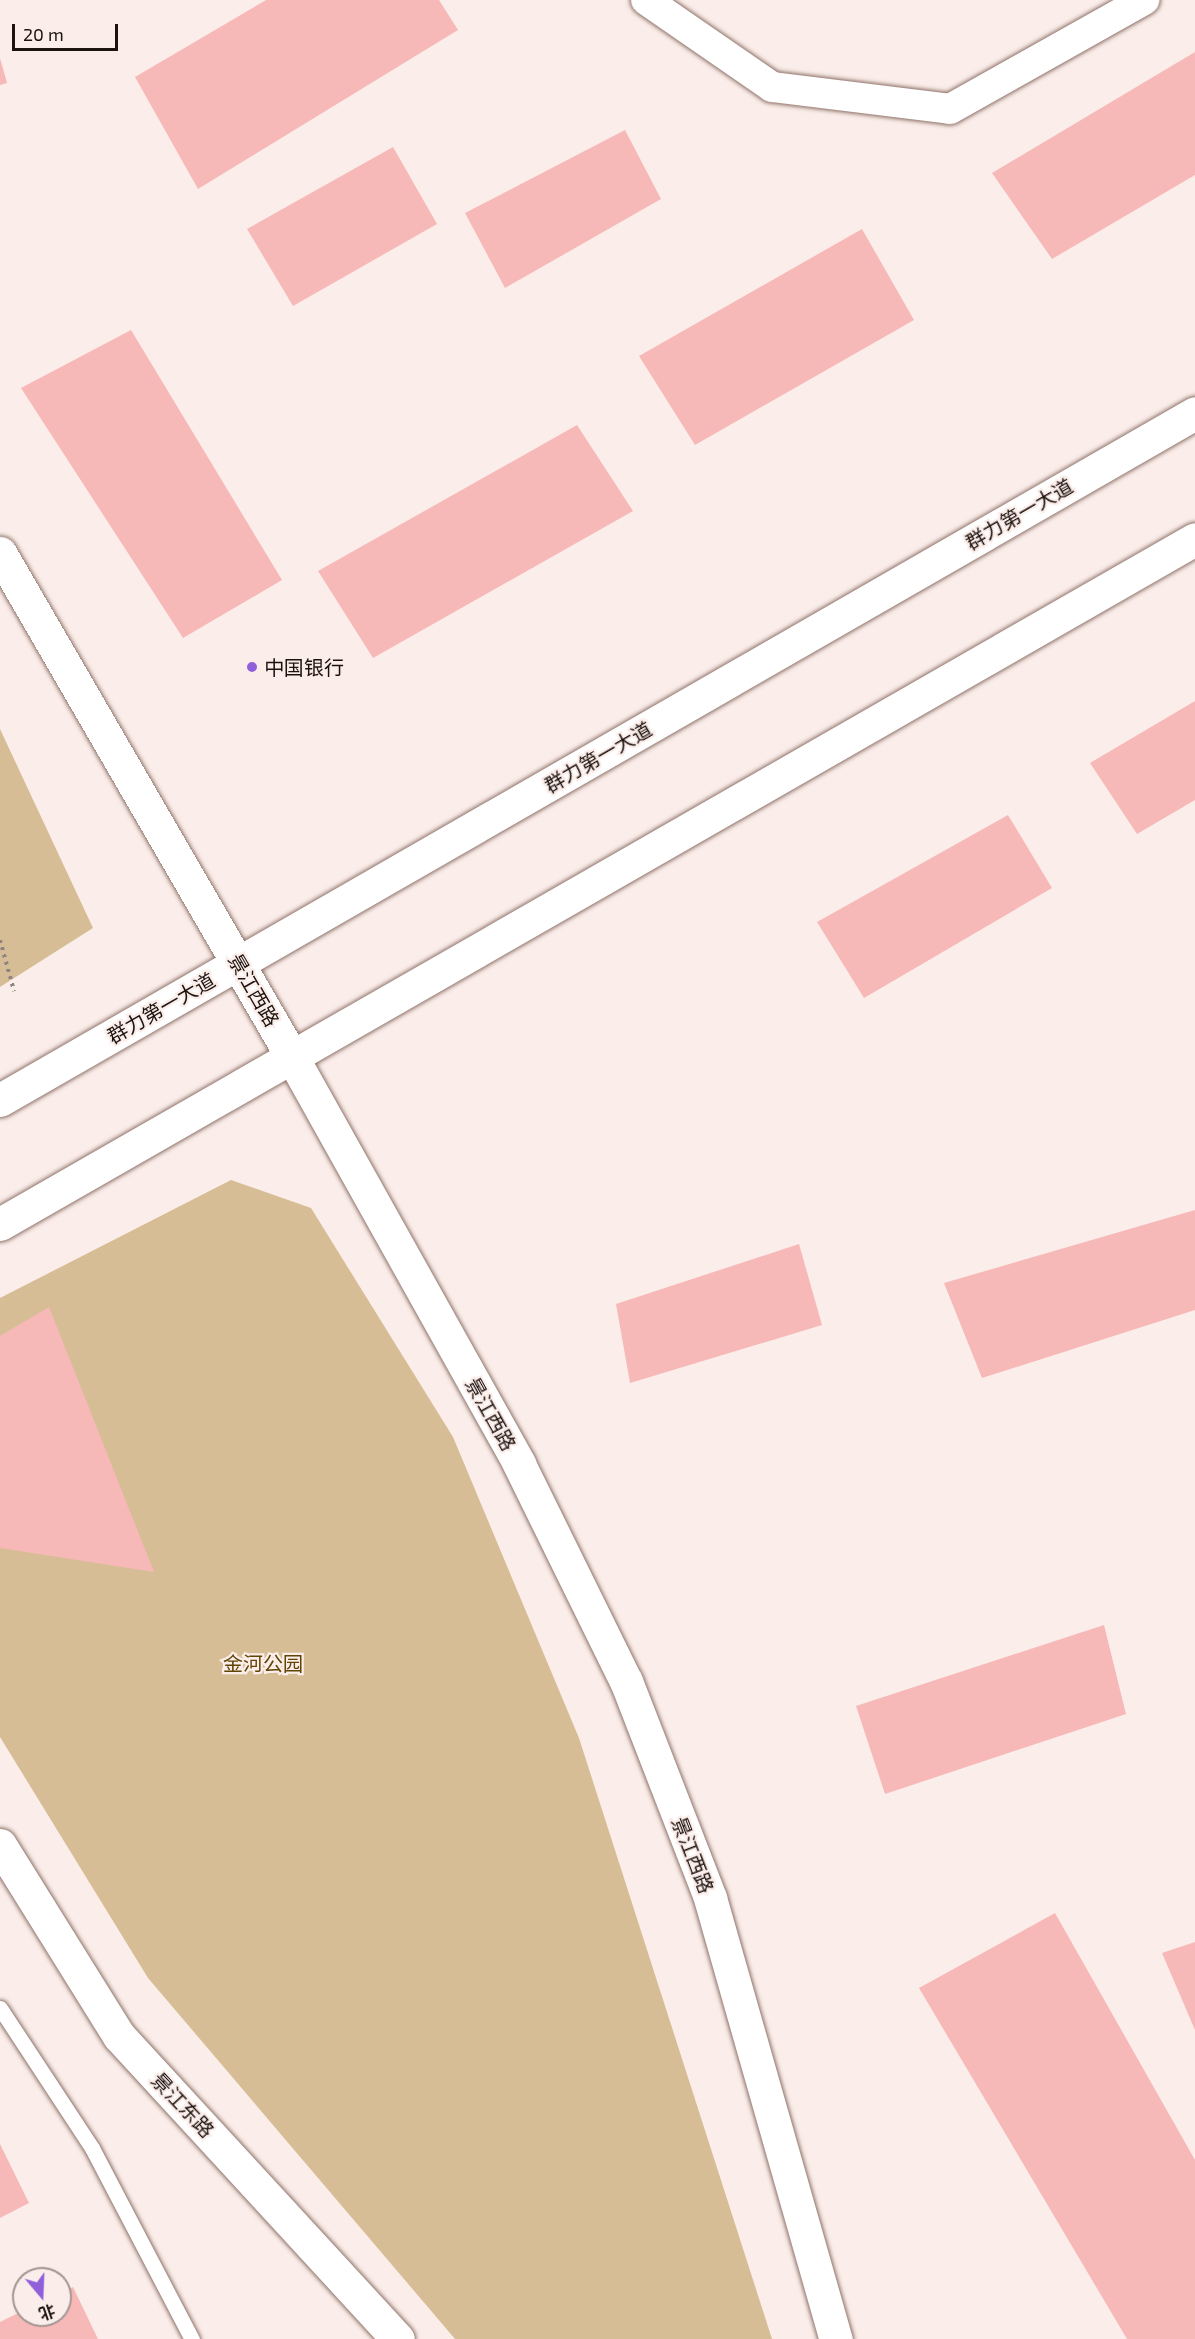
<!DOCTYPE html>
<meta charset="utf-8">
<style>
body{margin:0}
#map{position:relative;width:1195px;height:2339px;overflow:hidden;background:#fbeeea;font-family:"Exo 2","Noto Sans SC",sans-serif}
div>[style]{position:absolute}
.green>*{inset:0;background:#d7bd96}
.building>*{inset:0;background:#f7b8b8}
.path>*{height:4px;margin-top:-2px;transform-origin:0;background:repeating-linear-gradient(90deg,#908480 0 3px,transparent 0 7.5px)}
.roads{filter:drop-shadow(0 0 2px #8f736a) drop-shadow(0 0 2px #8f736a)}
.lane>*{height:15px;margin:-7.5px;padding:0 7.5px;transform-origin:7.5px;border-radius:7.5px;background:#fff}
.street>*{height:30px;margin:-15px;padding:0 15px;transform-origin:15px;border-radius:15px;background:#fff}
.secondary>*{height:33px;margin:-16.5px;padding:0 16.5px;transform-origin:16.5px;border-radius:16.5px;background:#fff}
.dots>*{width:16px;height:16px;translate:-50% -50%;box-sizing:border-box;border:3px solid #fbeeea;border-radius:50%}
span{translate:-50% -50%;white-space:nowrap;text-align:center;line-height:1.15;-webkit-text-stroke:4.5px #fbeeea;paint-order:stroke}
.street-label{font-size:20px;color:#1c120e}
.poi-label{font-size:20px;color:#1c120e}
.left{translate:0 -50%;text-align:left}
.park-label{font-size:20px;color:#614304}
.north{position:absolute;left:12px;top:2267px;width:60px;height:60px;box-sizing:border-box;background:#fbeeea;border:2px solid #a29692;border-radius:50%;rotate:161deg;font-size:16px;font-weight:700;line-height:24px;text-align:center;color:#1c120e}
.north::after{content:'';display:block;margin:auto;width:21px;height:27px;background:#8f60da;clip-path:polygon(50% 0,100% 100%,50% 72%,0 100%)}
.scale{position:absolute;left:12px;top:24px;width:106px;height:27px;box-sizing:border-box;border:3px solid #1c120e;border-top:0;padding-left:8px;font-size:18px;line-height:21px;white-space:nowrap;color:#1c120e;-webkit-text-stroke:4px #fbeeea;paint-order:stroke}
</style>
<div id="map">
<div class="green">
<i style="clip-path:polygon(0 729px,93px 928px,0 987px)"></i>
<i style="clip-path:polygon(231px 1180px,311px 1208px,453px 1437px,579px 1738px,772px 2339px,455px 2339px,148px 1978px,0 1737px,0 1298px)"></i>
</div>
<div class="building">
<i style="clip-path:polygon(266px 0,439px 0,458px 30px,198px 189px,135px 77px)"></i>
<i style="clip-path:polygon(1195px 52px,1195px 175px,1052px 259px,992px 173px)"></i>
<i style="clip-path:polygon(0 58px,7px 83px,0 85px)"></i>
<i style="clip-path:polygon(625px 130px,661px 199px,505px 288px,465px 213px)"></i>
<i style="clip-path:polygon(393px 147px,437px 224px,293px 306px,247px 229px)"></i>
<i style="clip-path:polygon(862px 229px,914px 320px,695px 445px,639px 356px)"></i>
<i style="clip-path:polygon(131px 330px,282px 580px,183px 638px,21px 388px)"></i>
<i style="clip-path:polygon(577px 425px,633px 511px,373px 658px,318px 571px)"></i>
<i style="clip-path:polygon(1195px 701px,1195px 800px,1137px 834px,1090px 763px)"></i>
<i style="clip-path:polygon(1008px 815px,1052px 888px,864px 998px,817px 922px)"></i>
<i style="clip-path:polygon(1195px 1210px,1195px 1310px,982px 1378px,944px 1283px)"></i>
<i style="clip-path:polygon(799px 1244px,822px 1325px,630px 1383px,616px 1304px)"></i>
<i style="clip-path:polygon(49px 1307px,154px 1572px,0 1548px,0 1336px)"></i>
<i style="clip-path:polygon(1104px 1625px,1126px 1714px,885px 1794px,856px 1706px)"></i>
<i style="clip-path:polygon(1055px 1913px,1195px 2160px,1195px 2339px,1127px 2339px,919px 1988px)"></i>
<i style="clip-path:polygon(1195px 1942px,1195px 2030px,1162px 1953px)"></i>
<i style="clip-path:polygon(0 2144px,29px 2203px,0 2218px)"></i>
<i style="clip-path:polygon(73px 2287px,98px 2339px,0 2339px,0 2322px,24px 2310px,24px 2315px,60px 2315px,60px 2293px)"></i>
</div>
<div class="path">
<i style="left:0;top:940px;width:53px;rotate:74.6deg"></i>
</div>
<div class="roads">
<div class="lane">
<i style="left:0;top:2008px;width:168px;rotate:56.7deg"></i>
<i style="left:92px;top:2148px;width:216px;rotate:62.4deg"></i>
</div>
<div class="street">
<i style="left:646px;top:0;width:153px;rotate:34.6deg"></i>
<i style="left:772px;top:87px;width:179px;rotate:7deg"></i>
<i style="left:950px;top:109px;width:223px;rotate:-29.3deg"></i>
</div>
<div class="secondary">
<i style="left:0;top:553px;width:582px;rotate:59.91deg"></i>
<i style="left:292px;top:1057px;width:466px;rotate:60.8deg"></i>
<i style="left:519px;top:1464px;width:242px;rotate:63.8deg"></i>
<i style="left:626px;top:1681px;width:233px;rotate:68.8deg"></i>
<i style="left:710px;top:1898px;width:459px;rotate:74.1deg"></i>
<i style="left:0;top:1100px;width:1378px;rotate:-29.89deg"></i>
<i style="left:0;top:1224px;width:1377px;rotate:-29.82deg"></i>
<i style="left:0;top:1845px;width:225px;rotate:58.1deg"></i>
<i style="left:119px;top:2036px;width:412px;rotate:47.4deg"></i>
</div>
</div>
<div class="dots">
<i style="left:252px;top:667px;background:#8f60da"></i>
</div>
<div class="street-label">
<span style="left:1019px;top:514px;rotate:-30deg">群力第一大道</span>
<span style="left:598px;top:757px;rotate:-30deg">群力第一大道</span>
<span style="left:254px;top:990px;rotate:60deg">景江西路</span>
<span style="left:161px;top:1008px;rotate:-30deg">群力第一大道</span>
<span style="left:491px;top:1414px;rotate:61deg">景江西路</span>
<span style="left:693px;top:1855px;rotate:69deg">景江西路</span>
<span style="left:183px;top:2105px;rotate:47deg">景江东路</span>
</div>
<div class="poi-label">
<span class="left" style="left:264px;top:667px">中国银行</span>
</div>
<div class="park-label">
<span style="left:263px;top:1663px">金河公园</span>
</div>
<div class="north">北</div>
<div class="scale">20 m</div>
</div>
